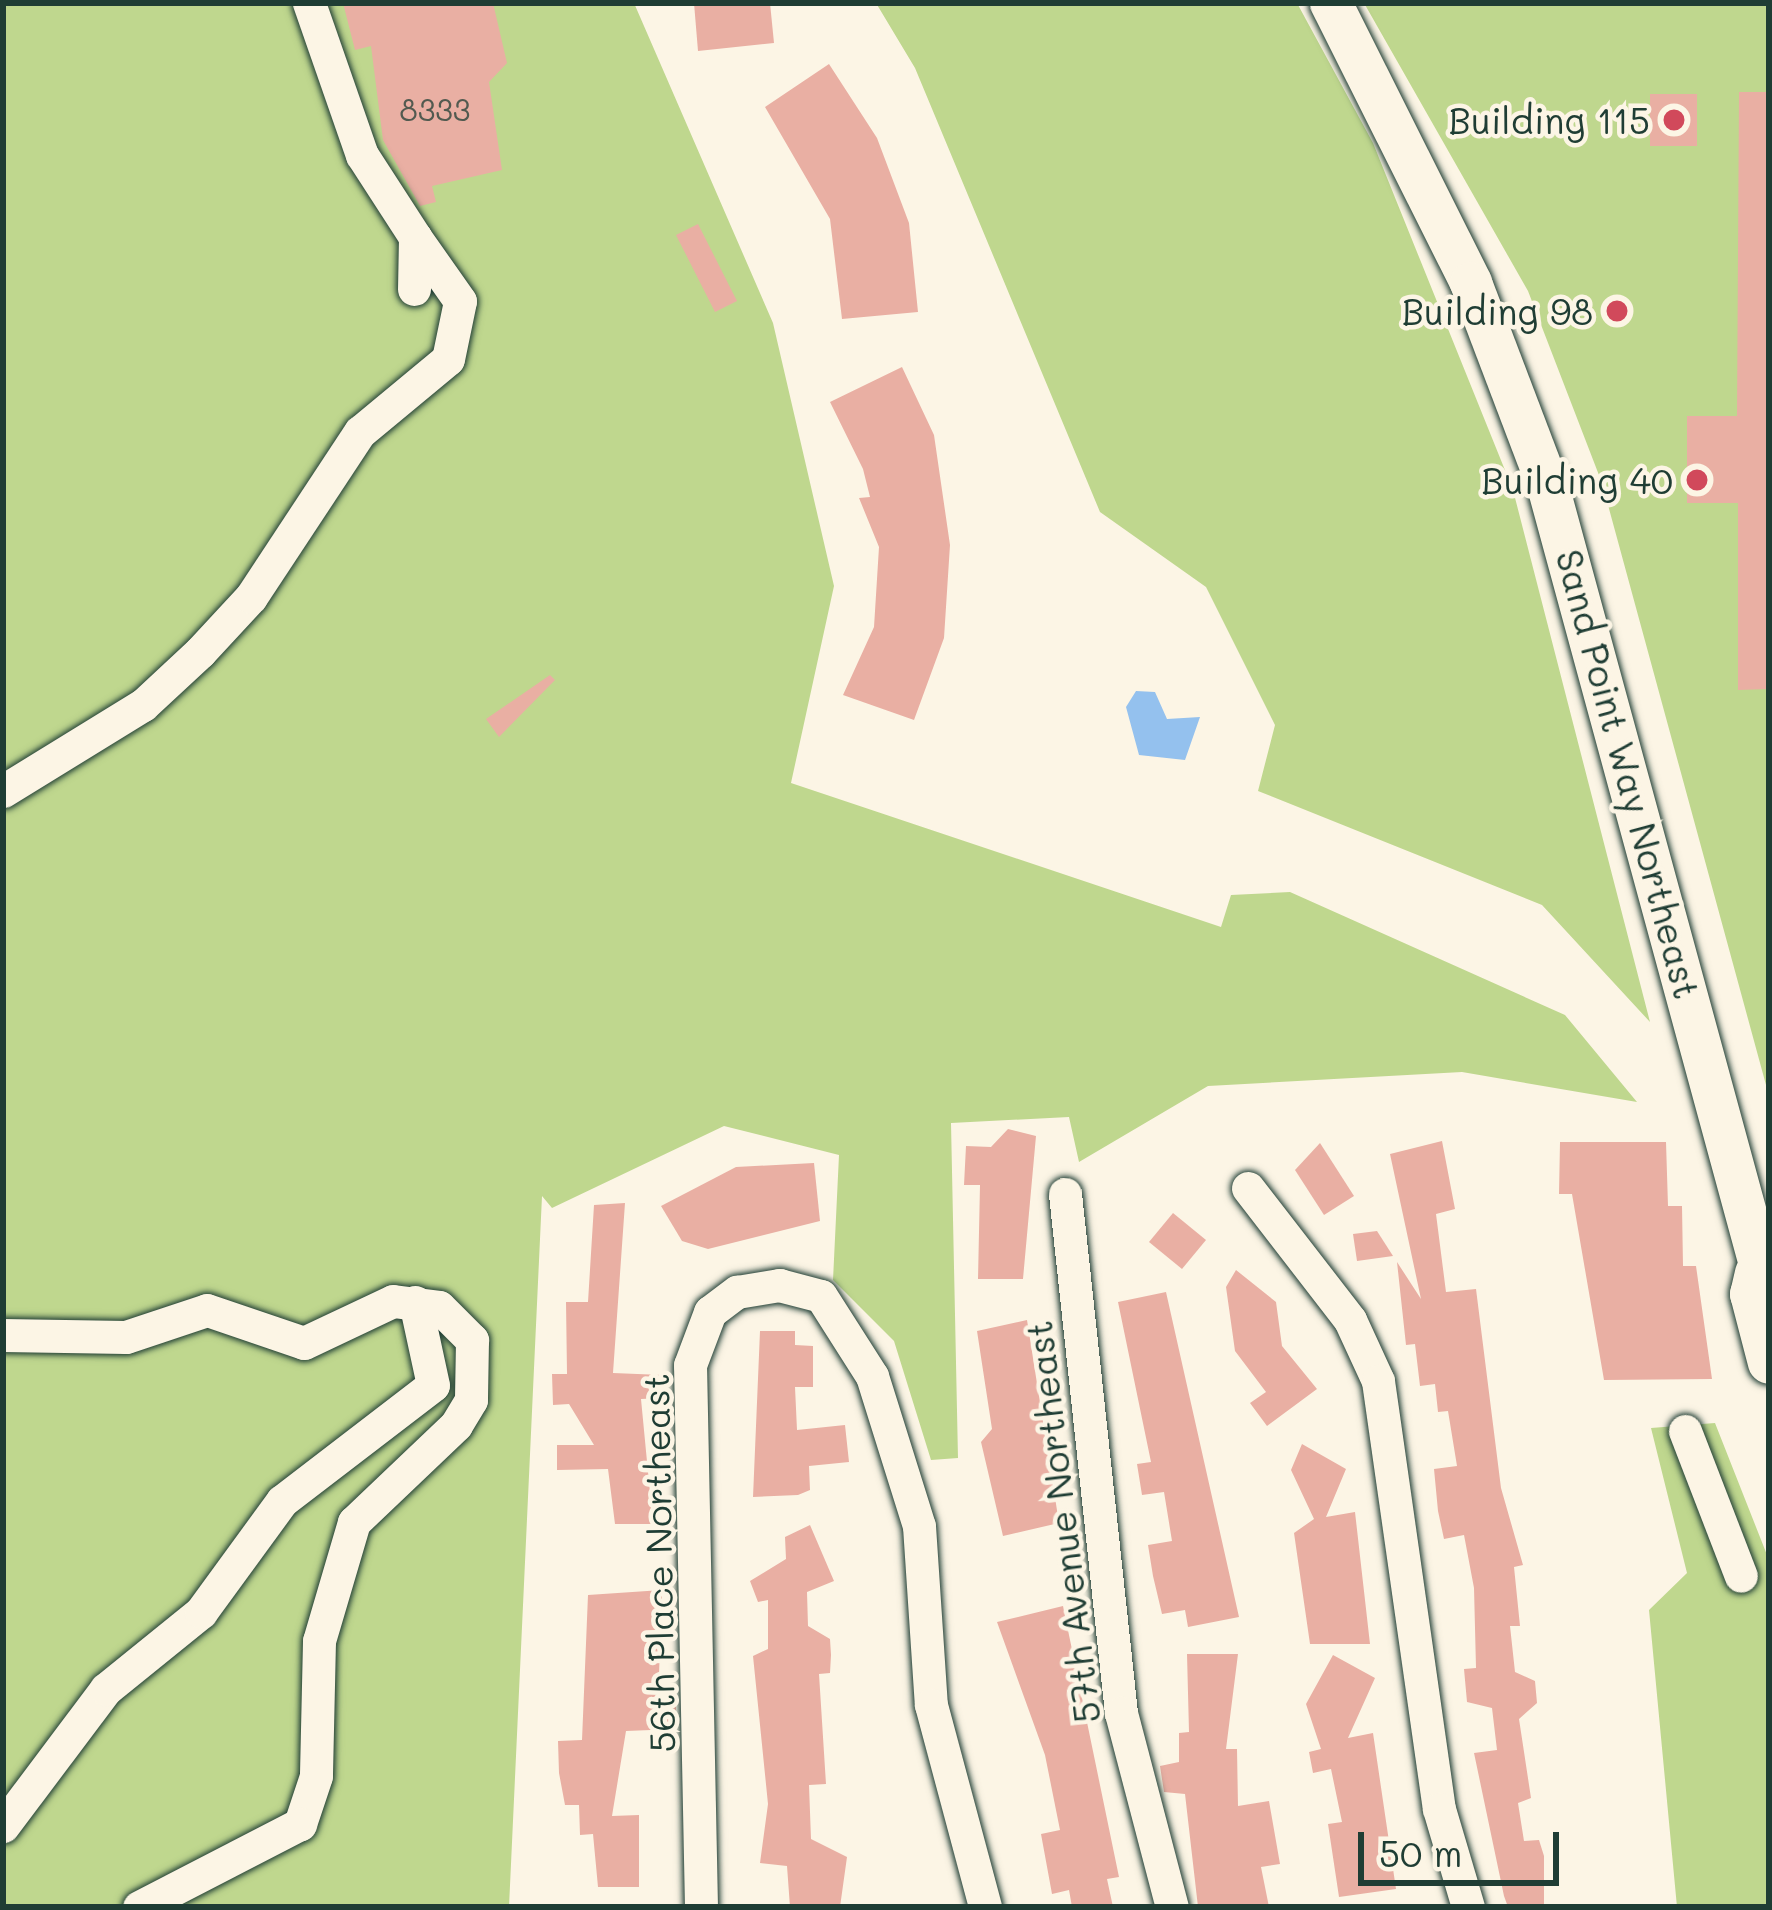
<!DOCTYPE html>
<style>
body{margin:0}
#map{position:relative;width:1772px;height:1910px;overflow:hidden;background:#fcf5e5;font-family:Mali,sans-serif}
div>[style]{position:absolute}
.green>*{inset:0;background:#bfd78e}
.water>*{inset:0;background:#94c1ee}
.building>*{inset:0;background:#e9afa3}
.roads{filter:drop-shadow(0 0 3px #1f3d34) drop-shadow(0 0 3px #1f3d34)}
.minor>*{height:33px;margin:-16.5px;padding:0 16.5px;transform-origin:16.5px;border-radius:16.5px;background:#fcf5e5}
.major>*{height:42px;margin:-21px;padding:0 21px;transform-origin:21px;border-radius:21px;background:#fcf5e5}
.dots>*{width:33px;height:33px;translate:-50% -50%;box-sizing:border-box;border:6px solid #fcf5e5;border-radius:50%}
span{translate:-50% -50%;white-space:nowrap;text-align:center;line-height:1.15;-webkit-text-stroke:9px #fcf5e5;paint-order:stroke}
.number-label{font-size:30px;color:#525a50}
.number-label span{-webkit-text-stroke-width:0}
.poi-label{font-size:36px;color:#1f3d34}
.right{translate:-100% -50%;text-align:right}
.street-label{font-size:36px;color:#1f3d34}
.frame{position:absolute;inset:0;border:6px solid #1f3d34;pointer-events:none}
.scale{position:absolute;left:1358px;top:1832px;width:201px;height:54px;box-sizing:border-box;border:6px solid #1f3d34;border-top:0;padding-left:15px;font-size:36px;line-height:42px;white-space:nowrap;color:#1f3d34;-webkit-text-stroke:9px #fcf5e5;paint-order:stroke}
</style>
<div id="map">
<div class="green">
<i style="clip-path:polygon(3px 3px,634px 3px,773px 323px,834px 586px,791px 783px,1221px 927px,1231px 895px,1290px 892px,1565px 1015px,1637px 1102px,1462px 1072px,1208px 1086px,1079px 1162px,1069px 1117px,951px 1123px,958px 1458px,931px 1460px,894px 1341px,833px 1280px,839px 1155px,724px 1126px,552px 1208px,542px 1196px,509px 1907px,3px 1907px)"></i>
<i style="clip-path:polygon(876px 3px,1297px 3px,1373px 143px,1513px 490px,1650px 1022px,1542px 905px,1258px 791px,1275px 725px,1206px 587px,1100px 512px,915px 68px)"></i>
<i style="clip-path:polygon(1364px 3px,1769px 3px,1769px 1096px,1602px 483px,1528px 291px)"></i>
<i style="clip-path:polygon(1715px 1423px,1769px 1560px,1769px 1907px,1677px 1907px,1649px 1610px,1687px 1573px,1651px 1428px)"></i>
</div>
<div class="water">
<i style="clip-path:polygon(1136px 691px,1155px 692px,1167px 719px,1200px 717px,1185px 760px,1139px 755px,1126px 707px)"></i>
</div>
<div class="building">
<i style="clip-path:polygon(343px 3px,493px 3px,507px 63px,489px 82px,502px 170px,432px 186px,436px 202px,420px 206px,383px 140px,371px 46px,355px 50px)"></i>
<i style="clip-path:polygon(694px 3px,770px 3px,774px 43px,698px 51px)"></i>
<i style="clip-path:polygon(829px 64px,877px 138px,909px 223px,918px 312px,842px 319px,830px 219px,765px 107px)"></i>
<i style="clip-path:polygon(1739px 92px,1769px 92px,1769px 689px,1738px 690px,1738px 503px,1687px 503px,1687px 416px,1737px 416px)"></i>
<i style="clip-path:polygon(1650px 94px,1697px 94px,1697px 146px,1650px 146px)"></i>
<i style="clip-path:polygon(698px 224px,737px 301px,715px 312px,676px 235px)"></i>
<i style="clip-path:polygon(902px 367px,934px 435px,950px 545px,944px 638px,914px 720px,843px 695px,874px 627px,879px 547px,859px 498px,870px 497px,863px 469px,830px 402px)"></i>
<i style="clip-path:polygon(550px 675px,555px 680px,499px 737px,486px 719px)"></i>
<i style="clip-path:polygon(1008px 1129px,1036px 1136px,1023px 1279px,978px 1279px,980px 1185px,964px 1185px,966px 1146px,991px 1147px)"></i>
<i style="clip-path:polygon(1442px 1141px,1455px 1209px,1436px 1214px,1446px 1292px,1476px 1289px,1501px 1488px,1523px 1565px,1514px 1567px,1520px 1626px,1510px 1626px,1515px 1672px,1535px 1681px,1537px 1703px,1519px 1719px,1531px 1798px,1518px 1803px,1524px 1841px,1539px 1840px,1544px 1856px,1544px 1907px,1508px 1907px,1504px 1896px,1474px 1753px,1497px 1750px,1492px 1708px,1467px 1702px,1464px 1669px,1476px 1668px,1474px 1588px,1464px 1535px,1444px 1539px,1438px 1511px,1434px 1469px,1457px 1466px,1448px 1411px,1438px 1412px,1435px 1384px,1420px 1386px,1415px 1344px,1406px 1345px,1397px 1262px,1421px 1299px,1390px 1154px)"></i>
<i style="clip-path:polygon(1560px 1142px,1666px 1142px,1668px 1206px,1682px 1206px,1683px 1266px,1696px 1266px,1712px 1379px,1604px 1380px,1572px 1194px,1559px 1194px)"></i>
<i style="clip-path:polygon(1320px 1143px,1354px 1196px,1324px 1215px,1295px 1170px)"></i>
<i style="clip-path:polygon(814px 1163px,820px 1221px,708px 1249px,682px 1241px,661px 1206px,736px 1167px)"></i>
<i style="clip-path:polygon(625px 1203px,613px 1373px,662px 1375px,662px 1398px,641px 1399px,653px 1524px,615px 1524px,608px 1469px,557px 1470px,557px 1445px,594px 1445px,569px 1404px,553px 1405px,552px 1374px,567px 1374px,566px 1302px,588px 1302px,594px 1205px)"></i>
<i style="clip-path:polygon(1173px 1213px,1206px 1240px,1182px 1269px,1149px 1242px)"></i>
<i style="clip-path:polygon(1377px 1231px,1393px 1256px,1357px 1261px,1353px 1234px)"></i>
<i style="clip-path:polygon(1236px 1270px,1276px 1302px,1282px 1346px,1317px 1389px,1267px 1426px,1250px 1403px,1266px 1392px,1235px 1351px,1226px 1287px)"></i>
<i style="clip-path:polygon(1166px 1292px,1239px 1617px,1188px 1627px,1185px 1610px,1162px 1614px,1153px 1576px,1148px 1545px,1172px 1541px,1164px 1492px,1142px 1495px,1137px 1464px,1151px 1462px,1118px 1302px)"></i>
<i style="clip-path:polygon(1027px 1320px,1059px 1523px,1003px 1536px,981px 1442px,992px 1429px,977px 1331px)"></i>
<i style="clip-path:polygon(760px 1331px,795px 1331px,795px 1345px,813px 1346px,813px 1387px,795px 1387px,797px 1430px,845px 1425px,849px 1462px,809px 1466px,810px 1490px,798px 1495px,753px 1497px)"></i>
<i style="clip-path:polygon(1302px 1444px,1346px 1469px,1326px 1517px,1355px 1512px,1370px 1644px,1310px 1644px,1294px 1533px,1314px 1519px,1291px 1470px)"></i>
<i style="clip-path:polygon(810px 1525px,834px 1581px,807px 1592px,808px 1626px,830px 1639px,831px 1655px,830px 1673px,819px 1674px,826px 1784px,809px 1785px,811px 1839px,847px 1857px,840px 1907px,790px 1907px,787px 1866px,760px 1863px,768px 1804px,753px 1656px,768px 1649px,768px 1600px,758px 1602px,750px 1581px,786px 1559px,785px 1537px)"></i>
<i style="clip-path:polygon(662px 1590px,658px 1703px,676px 1702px,676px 1729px,626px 1731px,612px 1816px,639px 1815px,639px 1887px,598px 1887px,593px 1834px,580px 1835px,579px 1805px,565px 1805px,559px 1773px,558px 1741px,582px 1740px,588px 1595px)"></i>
<i style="clip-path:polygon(1063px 1606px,1119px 1877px,1107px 1879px,1113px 1907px,1072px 1907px,1069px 1890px,1052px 1894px,1041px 1834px,1060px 1830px,1045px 1755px,997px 1622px)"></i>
<i style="clip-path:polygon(1187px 1654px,1238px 1654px,1226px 1749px,1237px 1749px,1238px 1806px,1269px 1801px,1280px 1864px,1261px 1867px,1269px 1907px,1198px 1907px,1185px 1794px,1164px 1792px,1160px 1766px,1179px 1762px,1179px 1733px,1189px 1732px)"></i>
<i style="clip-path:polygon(1333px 1655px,1375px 1678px,1348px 1738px,1373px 1733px,1396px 1889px,1339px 1897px,1328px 1824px,1342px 1822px,1331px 1769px,1313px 1773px,1309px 1752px,1321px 1749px,1306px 1704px)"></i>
</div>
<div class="roads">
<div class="minor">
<i style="left:309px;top:3px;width:161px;rotate:70.8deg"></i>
<i style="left:362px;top:155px;width:98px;rotate:57.1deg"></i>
<i style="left:415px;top:237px;width:52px;rotate:91.1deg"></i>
<i style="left:3px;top:791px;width:164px;rotate:-31.6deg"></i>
<i style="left:143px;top:705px;width:78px;rotate:-42.9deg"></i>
<i style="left:200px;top:652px;width:75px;rotate:-47.2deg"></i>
<i style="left:251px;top:597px;width:198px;rotate:-56.6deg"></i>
<i style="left:360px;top:432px;width:114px;rotate:-39.7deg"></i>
<i style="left:448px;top:359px;width:59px;rotate:-78.3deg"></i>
<i style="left:460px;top:301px;width:78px;rotate:-125.1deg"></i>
<i style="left:1248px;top:1188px;width:167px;rotate:52.3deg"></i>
<i style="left:1350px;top:1320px;width:67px;rotate:65.3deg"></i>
<i style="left:1378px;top:1381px;width:432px;rotate:81.9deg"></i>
<i style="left:1439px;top:1809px;width:102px;rotate:73.5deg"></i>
<i style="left:1065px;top:1194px;width:522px;rotate:83.84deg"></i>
<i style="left:1121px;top:1713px;width:201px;rotate:75.3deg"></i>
<i style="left:3px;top:1335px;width:123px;rotate:0.9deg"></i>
<i style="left:126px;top:1337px;width:85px;rotate:-18.4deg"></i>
<i style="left:207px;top:1310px;width:102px;rotate:18.8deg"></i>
<i style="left:304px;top:1343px;width:98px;rotate:-25.3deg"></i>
<i style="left:393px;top:1301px;width:46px;rotate:7.4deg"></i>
<i style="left:439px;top:1307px;width:47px;rotate:45deg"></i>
<i style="left:472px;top:1340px;width:60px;rotate:91deg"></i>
<i style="left:471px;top:1400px;width:29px;rotate:121deg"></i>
<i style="left:456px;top:1425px;width:141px;rotate:136.4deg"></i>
<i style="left:354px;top:1522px;width:124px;rotate:106.4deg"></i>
<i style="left:319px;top:1641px;width:135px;rotate:91.3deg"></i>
<i style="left:316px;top:1776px;width:51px;rotate:108.4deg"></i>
<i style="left:300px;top:1824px;width:181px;rotate:152.7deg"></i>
<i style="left:1685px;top:1431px;width:155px;rotate:68.9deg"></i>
<i style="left:3px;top:1826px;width:171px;rotate:-53.1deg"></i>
<i style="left:106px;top:1689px;width:122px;rotate:-39deg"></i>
<i style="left:201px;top:1612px;width:137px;rotate:-53.9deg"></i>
<i style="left:282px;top:1501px;width:190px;rotate:-37.5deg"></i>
<i style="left:433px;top:1385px;width:85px;rotate:-102.2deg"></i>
<i style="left:701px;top:1907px;width:542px;rotate:-91.16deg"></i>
<i style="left:690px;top:1365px;width:57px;rotate:-69.3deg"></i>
<i style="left:710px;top:1312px;width:34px;rotate:-37deg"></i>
<i style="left:737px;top:1292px;width:43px;rotate:-9.5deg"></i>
<i style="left:779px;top:1285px;width:43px;rotate:14.7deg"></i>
<i style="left:821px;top:1296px;width:95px;rotate:57.5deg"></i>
<i style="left:872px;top:1376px;width:157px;rotate:72.6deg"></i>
<i style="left:919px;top:1526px;width:179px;rotate:86.2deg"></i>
<i style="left:931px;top:1705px;width:209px;rotate:75deg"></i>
</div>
<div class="major">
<i style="left:1331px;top:3px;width:313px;rotate:63.4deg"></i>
<i style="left:1471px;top:283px;width:217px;rotate:69.2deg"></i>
<i style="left:1548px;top:486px;width:842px;rotate:74.77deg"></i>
<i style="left:1756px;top:1273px;width:22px;rotate:103deg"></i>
<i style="left:1751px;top:1294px;width:71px;rotate:75.4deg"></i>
</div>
</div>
<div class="dots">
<i style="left:1674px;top:120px;background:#d1495b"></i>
<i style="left:1617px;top:311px;background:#d1495b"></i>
<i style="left:1697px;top:480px;background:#d1495b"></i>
</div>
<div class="number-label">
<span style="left:435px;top:109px">8333</span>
</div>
<div class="poi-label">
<span class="right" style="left:1650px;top:120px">Building 115</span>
<span class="right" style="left:1593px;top:311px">Building 98</span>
<span class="right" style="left:1673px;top:480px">Building 40</span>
</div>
<div class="street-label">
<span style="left:1629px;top:774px;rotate:75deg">Sand Point Way Northeast</span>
<span style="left:1062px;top:1522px;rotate:-97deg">57th Avenue Northeast</span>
<span style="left:658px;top:1563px;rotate:-91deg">56th Place Northeast</span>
</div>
<div class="frame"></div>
<div class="scale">50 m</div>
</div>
